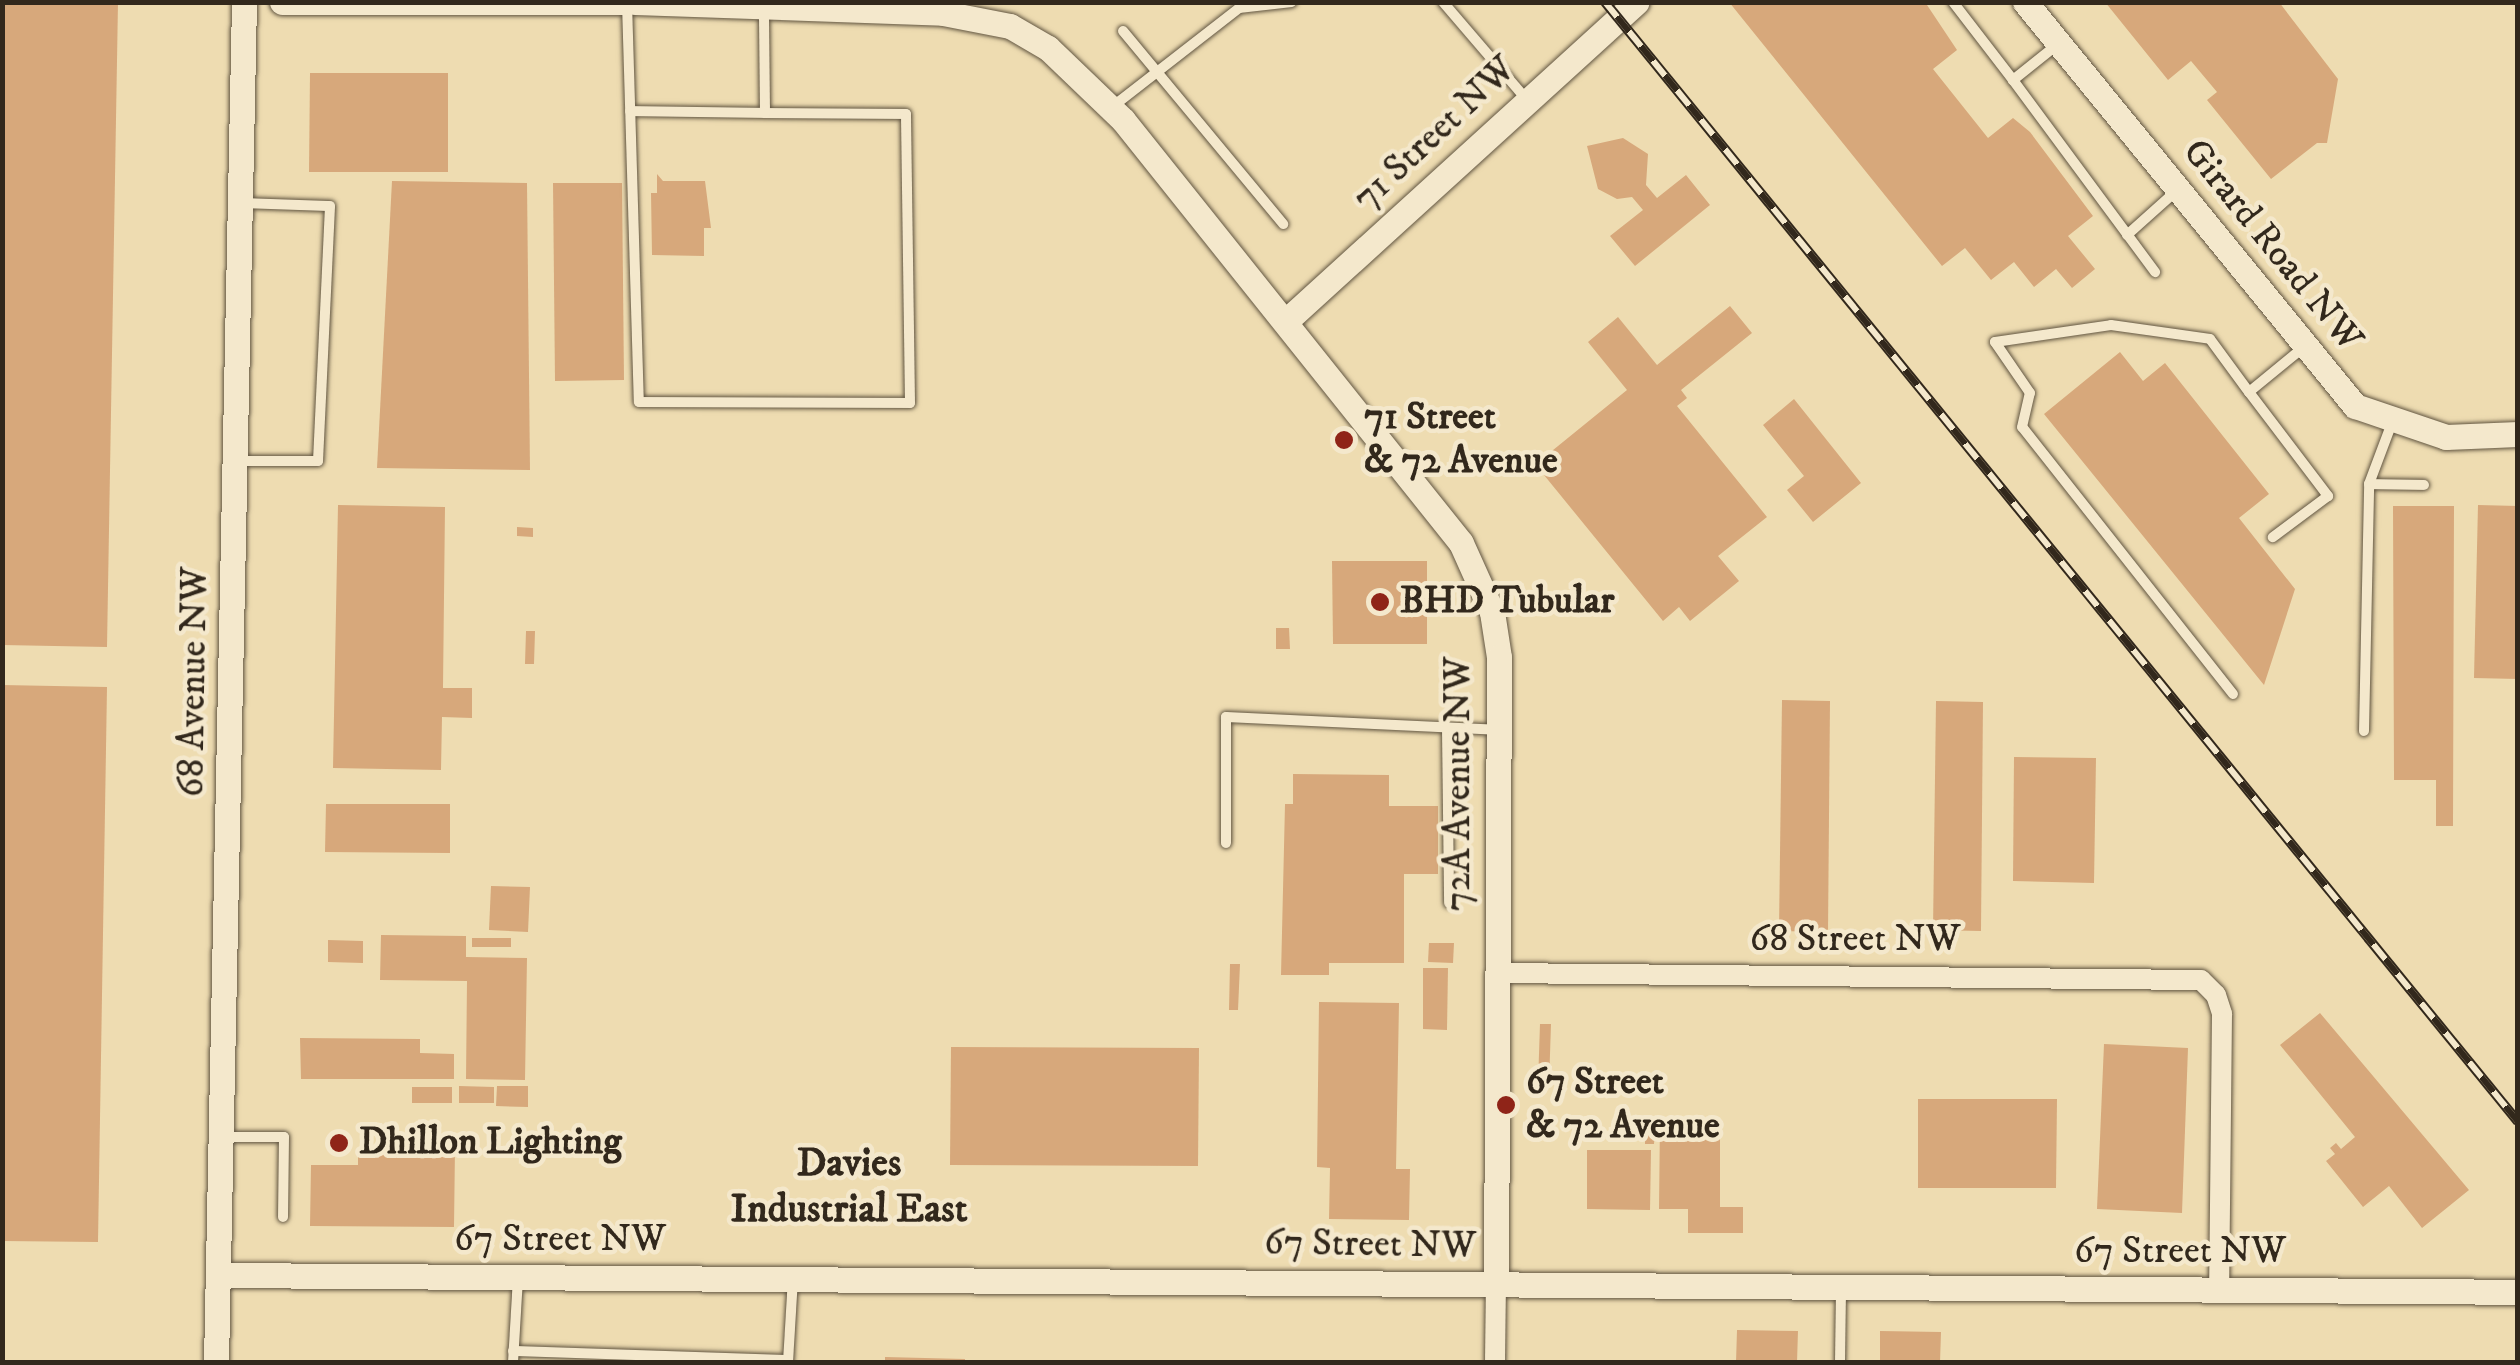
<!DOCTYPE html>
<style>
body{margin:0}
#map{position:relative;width:2520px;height:1365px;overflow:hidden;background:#eedcb1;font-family:"IM FELL DW Pica",serif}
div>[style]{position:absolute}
.building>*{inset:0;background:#d7a87b}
.roads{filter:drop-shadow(0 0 2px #615541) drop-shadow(0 0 2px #615541)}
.service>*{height:10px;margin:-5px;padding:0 5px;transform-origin:5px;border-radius:5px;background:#f4e8cc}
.minor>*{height:20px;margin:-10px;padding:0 10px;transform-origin:10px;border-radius:10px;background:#f4e8cc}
.tertiary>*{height:25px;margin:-12.5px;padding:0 12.5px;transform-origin:12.5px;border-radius:12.5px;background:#f4e8cc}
.rail>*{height:10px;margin-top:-5px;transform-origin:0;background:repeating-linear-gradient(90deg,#f4e8cc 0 19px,#32281c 0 38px);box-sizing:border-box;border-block:2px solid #32281c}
.dots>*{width:28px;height:28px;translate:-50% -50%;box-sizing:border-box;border:5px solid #f4e8cc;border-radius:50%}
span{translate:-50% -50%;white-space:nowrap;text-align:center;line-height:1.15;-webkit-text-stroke:9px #f4e8cc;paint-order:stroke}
.street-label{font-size:38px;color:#32281c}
.poi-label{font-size:38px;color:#32281c;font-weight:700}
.left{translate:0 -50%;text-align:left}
.neighbourhood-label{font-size:40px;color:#32281c;font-weight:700}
.frame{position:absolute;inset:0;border:5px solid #32281c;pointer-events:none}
</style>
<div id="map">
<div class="building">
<i style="clip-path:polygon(2px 2px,118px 2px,107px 647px,2px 645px)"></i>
<i style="clip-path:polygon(1729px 2px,1925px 2px,1957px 50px,1933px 69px,1988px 138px,2013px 118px,2030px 132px,2093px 216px,2068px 236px,2095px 269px,2072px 288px,2056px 269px,2034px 287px,2014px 262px,1991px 280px,1965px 248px,1942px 266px)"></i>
<i style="clip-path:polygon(2105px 2px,2279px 2px,2338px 79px,2327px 143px,2317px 143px,2271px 179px,2207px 100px,2217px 92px,2191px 61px,2168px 80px)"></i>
<i style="clip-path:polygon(310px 73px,448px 73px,448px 172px,309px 172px)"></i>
<i style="clip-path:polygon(1623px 138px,1648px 154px,1646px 185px,1657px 198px,1686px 175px,1710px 205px,1635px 266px,1610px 236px,1643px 210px,1632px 197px,1617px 199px,1598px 189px,1587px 146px)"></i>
<i style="clip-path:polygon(657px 174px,663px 181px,705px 181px,711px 228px,704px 228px,704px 256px,652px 255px,651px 193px,657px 193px)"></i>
<i style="clip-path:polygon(392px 181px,527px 183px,530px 470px,377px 468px)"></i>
<i style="clip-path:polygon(553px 183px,622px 183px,624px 380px,555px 381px)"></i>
<i style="clip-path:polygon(1730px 306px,1752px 333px,1681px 390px,1687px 398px,1677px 406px,1767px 517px,1718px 556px,1739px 581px,1690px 621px,1679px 607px,1663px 621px,1544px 475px,1551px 470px,1542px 459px,1627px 390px,1588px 342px,1618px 317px,1657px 365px)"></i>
<i style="clip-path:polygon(2120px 352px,2143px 381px,2165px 363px,2269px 494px,2239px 518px,2295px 589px,2264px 685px,2044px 414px)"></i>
<i style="clip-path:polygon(1794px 399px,1861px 483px,1813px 522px,1787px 490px,1804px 476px,1763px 425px)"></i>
<i style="clip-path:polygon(338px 505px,445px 507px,443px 688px,472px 688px,472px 718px,442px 717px,441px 770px,333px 768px)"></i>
<i style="clip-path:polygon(2478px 505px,2518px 506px,2518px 679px,2474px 678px)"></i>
<i style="clip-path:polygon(2393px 506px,2454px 506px,2453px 826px,2436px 826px,2436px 780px,2394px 780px)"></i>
<i style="clip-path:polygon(517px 527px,533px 528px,533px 537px,517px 536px)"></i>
<i style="clip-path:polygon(1332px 561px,1427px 561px,1427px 644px,1333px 644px)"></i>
<i style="clip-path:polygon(1276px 628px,1289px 628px,1290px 649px,1276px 649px)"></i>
<i style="clip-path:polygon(526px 631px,535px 631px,534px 664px,525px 664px)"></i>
<i style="clip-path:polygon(2px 685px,107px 687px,98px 1242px,2px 1241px)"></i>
<i style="clip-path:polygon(1782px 700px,1830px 701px,1828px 932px,1779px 931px)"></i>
<i style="clip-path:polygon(1936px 701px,1983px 702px,1981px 931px,1933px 930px)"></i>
<i style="clip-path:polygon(2014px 757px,2096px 758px,2094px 883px,2013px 881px)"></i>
<i style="clip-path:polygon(1293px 774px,1389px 775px,1389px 806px,1438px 806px,1438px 874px,1404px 874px,1404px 963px,1329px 963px,1329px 975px,1281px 975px,1285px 804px,1293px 804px)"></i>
<i style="clip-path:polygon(326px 804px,450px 804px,450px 853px,325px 852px)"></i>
<i style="clip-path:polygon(491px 886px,530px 887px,528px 932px,489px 930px)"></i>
<i style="clip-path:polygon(381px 935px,466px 936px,466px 957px,527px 958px,525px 1080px,466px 1079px,467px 981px,380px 980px)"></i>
<i style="clip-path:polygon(472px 938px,511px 938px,511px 947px,472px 947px)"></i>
<i style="clip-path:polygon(328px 940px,363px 941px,363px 963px,328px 962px)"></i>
<i style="clip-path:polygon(1429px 943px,1454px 943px,1453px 963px,1428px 962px)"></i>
<i style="clip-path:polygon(1230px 964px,1240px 964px,1238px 1010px,1229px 1010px)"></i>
<i style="clip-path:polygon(1423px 968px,1448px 968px,1447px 1030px,1423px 1029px)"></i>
<i style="clip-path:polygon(1319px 1002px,1399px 1003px,1396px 1169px,1410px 1169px,1409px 1220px,1329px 1219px,1330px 1168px,1317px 1167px)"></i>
<i style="clip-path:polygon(2320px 1013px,2469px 1190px,2422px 1228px,2389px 1186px,2363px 1207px,2326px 1161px,2335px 1154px,2330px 1148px,2336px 1143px,2341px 1149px,2355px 1137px,2280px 1045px)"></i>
<i style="clip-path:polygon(1540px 1024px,1551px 1024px,1549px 1084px,1538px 1084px)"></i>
<i style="clip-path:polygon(300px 1038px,420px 1039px,420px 1053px,454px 1054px,454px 1079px,301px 1079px)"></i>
<i style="clip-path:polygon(2104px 1044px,2188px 1048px,2182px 1213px,2097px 1209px)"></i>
<i style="clip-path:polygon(951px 1047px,1199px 1048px,1198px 1166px,950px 1165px)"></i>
<i style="clip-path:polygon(459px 1086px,494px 1087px,494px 1103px,459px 1103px)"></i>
<i style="clip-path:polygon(497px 1086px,528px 1086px,528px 1107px,496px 1106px)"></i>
<i style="clip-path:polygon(412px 1087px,452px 1087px,452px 1103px,412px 1103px)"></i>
<i style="clip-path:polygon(1918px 1099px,2057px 1099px,2056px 1188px,1918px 1188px)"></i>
<i style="clip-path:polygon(1660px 1120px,1720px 1120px,1720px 1207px,1743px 1207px,1743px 1233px,1688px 1233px,1688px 1209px,1659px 1209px)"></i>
<i style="clip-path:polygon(1645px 1126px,1655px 1126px,1654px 1144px,1645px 1144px)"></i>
<i style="clip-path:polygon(358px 1147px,455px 1148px,454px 1227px,310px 1226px,311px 1165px,358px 1165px)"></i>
<i style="clip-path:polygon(1587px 1150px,1651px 1150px,1650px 1210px,1587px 1209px)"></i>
<i style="clip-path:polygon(1737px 1330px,1798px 1331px,1797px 1362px,1736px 1362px)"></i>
<i style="clip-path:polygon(1880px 1331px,1941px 1332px,1940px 1362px,1880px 1362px)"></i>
<i style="clip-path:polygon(885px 1357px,965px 1359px,965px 1362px,885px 1362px)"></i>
</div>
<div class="roads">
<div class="service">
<i style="left:1443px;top:2px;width:129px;rotate:49.4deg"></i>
<i style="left:1953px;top:2px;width:98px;rotate:52.4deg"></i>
<i style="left:627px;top:3px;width:399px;rotate:88.3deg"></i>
<i style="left:639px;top:402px;width:271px;rotate:0.2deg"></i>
<i style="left:910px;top:403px;width:289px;rotate:-90.8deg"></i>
<i style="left:906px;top:114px;width:141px;rotate:-179.6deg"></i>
<i style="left:765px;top:113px;width:104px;rotate:-90.6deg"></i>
<i style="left:1123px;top:31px;width:251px;rotate:50.3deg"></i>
<i style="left:2058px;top:44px;width:58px;rotate:141.3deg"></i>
<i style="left:2013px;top:80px;width:239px;rotate:53.5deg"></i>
<i style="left:1112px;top:107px;width:161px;rotate:-37.9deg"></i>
<i style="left:1239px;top:8px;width:53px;rotate:-6.5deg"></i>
<i style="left:630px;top:111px;width:135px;rotate:0.8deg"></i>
<i style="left:2127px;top:235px;width:66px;rotate:-41.9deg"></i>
<i style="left:2249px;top:392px;width:131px;rotate:52.8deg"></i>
<i style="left:2328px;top:496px;width:69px;rotate:143.3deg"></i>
<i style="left:235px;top:461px;width:83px"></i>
<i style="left:318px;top:461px;width:255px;rotate:-87.3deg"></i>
<i style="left:330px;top:206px;width:90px;rotate:-178.1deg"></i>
<i style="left:2369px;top:484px;width:55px;rotate:1deg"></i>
<i style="left:2233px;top:694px;width:340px;rotate:-128.3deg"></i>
<i style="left:2022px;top:427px;width:35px;rotate:-77deg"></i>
<i style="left:2030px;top:393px;width:62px;rotate:-124.5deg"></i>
<i style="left:1995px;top:342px;width:117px;rotate:-8.3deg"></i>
<i style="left:2111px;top:325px;width:100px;rotate:8deg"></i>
<i style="left:2210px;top:339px;width:66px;rotate:53.7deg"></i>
<i style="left:2249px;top:392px;width:72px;rotate:-39.4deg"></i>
<i style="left:1447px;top:729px;width:174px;rotate:89.3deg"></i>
<i style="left:2364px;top:731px;width:247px;rotate:-88.8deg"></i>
<i style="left:2369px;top:484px;width:68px;rotate:-69.4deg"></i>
<i style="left:1226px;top:843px;width:126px;rotate:-90deg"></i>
<i style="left:1226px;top:717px;width:271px;rotate:2.7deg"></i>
<i style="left:224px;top:1137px;width:60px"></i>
<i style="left:284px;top:1137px;width:80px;rotate:90.7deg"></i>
<i style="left:513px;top:1351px;width:275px;rotate:1.9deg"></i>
<i style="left:513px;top:1362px;width:83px;rotate:-86.6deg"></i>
<i style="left:788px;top:1362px;width:83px;rotate:-86.6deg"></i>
<i style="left:1840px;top:1362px;width:74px;rotate:-89.2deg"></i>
</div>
<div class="minor">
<i style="left:1497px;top:973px;width:704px;rotate:0.57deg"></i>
<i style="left:2201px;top:980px;width:21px;rotate:45deg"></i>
<i style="left:2216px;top:995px;width:20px;rotate:72deg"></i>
<i style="left:2222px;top:1014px;width:275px;rotate:90.6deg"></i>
<i style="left:1495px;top:1362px;width:78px;rotate:-89.3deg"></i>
</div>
<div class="tertiary">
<i style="left:282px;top:2px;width:340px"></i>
<i style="left:635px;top:2px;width:308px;rotate:2deg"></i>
<i style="left:943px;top:13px;width:68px;rotate:11deg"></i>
<i style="left:1010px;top:26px;width:44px;rotate:30.1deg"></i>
<i style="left:1048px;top:48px;width:104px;rotate:43.8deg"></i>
<i style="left:1123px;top:120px;width:541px;rotate:51.37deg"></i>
<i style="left:1461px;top:543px;width:76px;rotate:65.8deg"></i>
<i style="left:1492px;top:612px;width:46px;rotate:81.2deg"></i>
<i style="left:1499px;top:657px;width:627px;rotate:90.27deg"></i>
<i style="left:2025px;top:2px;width:522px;rotate:50.76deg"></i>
<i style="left:2355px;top:406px;width:96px;rotate:18.8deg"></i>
<i style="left:2446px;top:437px;width:72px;rotate:-2.4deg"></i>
<i style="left:1286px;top:321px;width:474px;rotate:-42.3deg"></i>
<i style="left:222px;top:1275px;width:2296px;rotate:0.42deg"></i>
<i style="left:216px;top:1362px;width:1360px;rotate:-88.82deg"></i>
</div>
</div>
<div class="rail">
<i style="left:1605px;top:2px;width:1445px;rotate:50.81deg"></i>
</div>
<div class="dots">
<i style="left:1344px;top:440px;background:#8f2418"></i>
<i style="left:1380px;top:602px;background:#8f2418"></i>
<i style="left:1506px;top:1105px;background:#8f2418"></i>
<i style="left:339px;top:1143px;background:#8f2418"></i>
</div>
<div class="street-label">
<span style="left:1435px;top:134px;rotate:-43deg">71 Street NW</span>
<span style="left:2272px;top:246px;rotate:51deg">Girard Road NW</span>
<span style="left:194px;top:682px;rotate:-89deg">68 Avenue NW</span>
<span style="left:1459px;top:784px;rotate:-90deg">72A Avenue NW</span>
<span style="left:1855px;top:940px">68 Street NW</span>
<span style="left:560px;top:1240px">67 Street NW</span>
<span style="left:1370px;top:1245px;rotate:1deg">67 Street NW</span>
<span style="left:2180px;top:1252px">67 Street NW</span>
</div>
<div class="poi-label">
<span class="left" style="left:1364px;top:440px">71 Street<br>&amp; 72 Avenue</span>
<span class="left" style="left:1400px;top:602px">BHD Tubular</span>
<span class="left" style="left:1526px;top:1105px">67 Street<br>&amp; 72 Avenue</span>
<span class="left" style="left:359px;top:1143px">Dhillon Lighting</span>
</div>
<div class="neighbourhood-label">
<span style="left:849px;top:1187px">Davies<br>Industrial East</span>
</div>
<div class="frame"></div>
</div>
